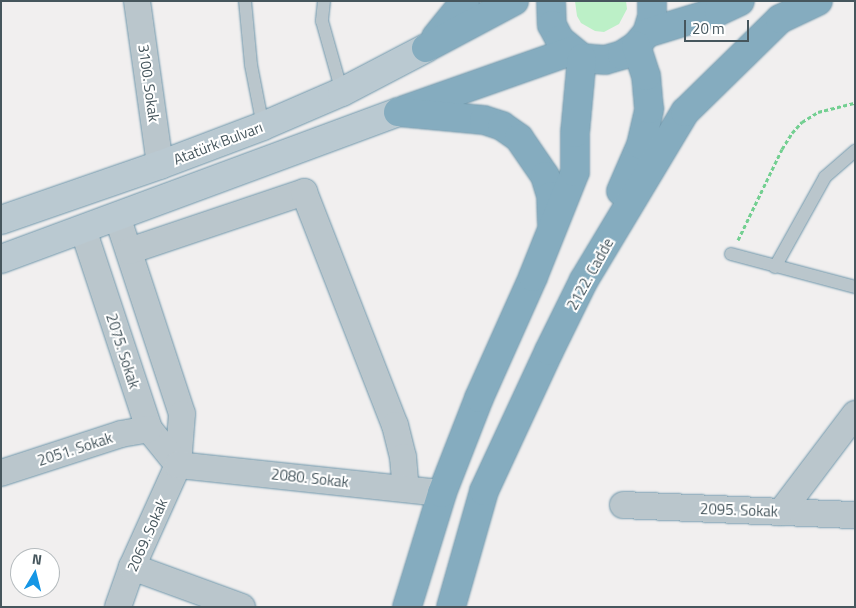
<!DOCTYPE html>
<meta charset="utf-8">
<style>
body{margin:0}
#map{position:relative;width:856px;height:608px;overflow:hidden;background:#f1efef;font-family:"Titillium Web",sans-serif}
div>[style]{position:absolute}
.green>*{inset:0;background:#bcf0c7}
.path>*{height:3px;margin-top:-1.5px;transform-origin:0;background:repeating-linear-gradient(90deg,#73cf91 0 4px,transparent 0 6.5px)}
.roads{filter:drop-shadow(0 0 1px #7097ab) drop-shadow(0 0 1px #7097ab)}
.lane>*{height:12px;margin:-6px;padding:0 6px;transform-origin:6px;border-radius:6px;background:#bac6cc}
.street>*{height:26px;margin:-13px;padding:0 13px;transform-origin:13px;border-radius:13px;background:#bac6cc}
.secondary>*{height:28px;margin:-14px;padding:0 14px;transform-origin:14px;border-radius:14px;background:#bac9d1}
.highway>*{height:28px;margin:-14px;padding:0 14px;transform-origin:14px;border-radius:14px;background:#85acbf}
span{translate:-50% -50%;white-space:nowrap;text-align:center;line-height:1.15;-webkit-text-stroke:4px #fff;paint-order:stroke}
.street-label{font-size:15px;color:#46565d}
.frame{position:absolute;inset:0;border:2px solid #46565d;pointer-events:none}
.north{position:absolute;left:10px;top:548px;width:50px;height:50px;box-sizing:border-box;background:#fff;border:1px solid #b5bbbe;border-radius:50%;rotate:8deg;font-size:14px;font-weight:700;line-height:20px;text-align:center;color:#46565d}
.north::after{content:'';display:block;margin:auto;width:18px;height:22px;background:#1596e5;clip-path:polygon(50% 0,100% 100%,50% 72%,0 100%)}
.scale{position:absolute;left:684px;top:20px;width:65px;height:22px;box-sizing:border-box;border:2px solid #46565d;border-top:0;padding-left:6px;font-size:15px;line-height:18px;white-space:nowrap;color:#46565d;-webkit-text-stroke:4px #fff;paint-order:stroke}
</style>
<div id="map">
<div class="green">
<i style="clip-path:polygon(575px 1px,626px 1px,627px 9px,619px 24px,604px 32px,595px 31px,581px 23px,577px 16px)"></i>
</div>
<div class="path">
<i style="left:738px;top:240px;width:101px;rotate:-64.2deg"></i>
<i style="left:782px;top:149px;width:19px;rotate:-58deg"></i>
<i style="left:792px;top:133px;width:15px;rotate:-48deg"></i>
<i style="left:802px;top:122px;width:19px;rotate:-32deg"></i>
<i style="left:818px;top:112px;width:38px;rotate:-14deg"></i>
</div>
<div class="roads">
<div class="lane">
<i style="left:245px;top:1px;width:64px;rotate:84.6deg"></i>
<i style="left:251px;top:65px;width:62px;rotate:78.9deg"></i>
<i style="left:324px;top:1px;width:20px;rotate:96deg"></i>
<i style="left:322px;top:21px;width:74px;rotate:74.3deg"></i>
<i style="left:731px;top:254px;width:128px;rotate:14.9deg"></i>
<i style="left:775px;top:267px;width:103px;rotate:-60.9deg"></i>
<i style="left:825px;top:177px;width:40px;rotate:-41deg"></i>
</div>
<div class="street">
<i style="left:137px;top:1px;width:166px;rotate:82deg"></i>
<i style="left:117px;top:216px;width:208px;rotate:71.8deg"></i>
<i style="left:182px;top:414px;width:51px;rotate:94.5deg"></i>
<i style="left:178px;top:465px;width:112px;rotate:114.3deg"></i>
<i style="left:132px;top:567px;width:42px;rotate:109.3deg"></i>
<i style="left:83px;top:229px;width:211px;rotate:71.7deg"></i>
<i style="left:149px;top:429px;width:46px;rotate:51.1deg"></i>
<i style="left:129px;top:251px;width:185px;rotate:-18.6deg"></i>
<i style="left:304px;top:192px;width:250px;rotate:68.7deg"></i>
<i style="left:395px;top:425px;width:33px;rotate:76deg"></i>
<i style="left:403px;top:457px;width:32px;rotate:85deg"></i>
<i style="left:178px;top:465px;width:265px;rotate:6.1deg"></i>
<i style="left:1px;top:473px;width:126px;rotate:-18deg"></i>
<i style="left:121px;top:434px;width:28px;rotate:-10deg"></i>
<i style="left:623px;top:505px;width:232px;rotate:2.5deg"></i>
<i style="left:781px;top:512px;width:123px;rotate:-52.9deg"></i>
<i style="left:132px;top:567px;width:117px;rotate:20deg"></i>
</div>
<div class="secondary">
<i style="left:1px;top:220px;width:168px;rotate:-19.1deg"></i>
<i style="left:160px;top:165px;width:110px;rotate:-20.7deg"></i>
<i style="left:263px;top:126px;width:86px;rotate:-23.3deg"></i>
<i style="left:342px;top:92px;width:95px;rotate:-27.6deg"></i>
<i style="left:1px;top:259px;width:423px;rotate:-20.3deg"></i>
</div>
<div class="highway">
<i style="left:551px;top:1px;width:24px;rotate:88deg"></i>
<i style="left:552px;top:25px;width:17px;rotate:62deg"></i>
<i style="left:560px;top:40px;width:28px;rotate:39deg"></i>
<i style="left:582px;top:58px;width:23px;rotate:5deg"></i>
<i style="left:605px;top:60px;width:18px;rotate:-16deg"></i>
<i style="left:622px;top:55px;width:17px;rotate:-33deg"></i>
<i style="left:636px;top:46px;width:17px;rotate:-50deg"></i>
<i style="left:647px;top:33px;width:17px;rotate:-73deg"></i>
<i style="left:652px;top:17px;width:16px;rotate:-90deg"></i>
<i style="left:647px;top:33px;width:75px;rotate:-17deg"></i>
<i style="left:719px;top:11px;width:23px;rotate:-25deg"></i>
<i style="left:436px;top:37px;width:46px;rotate:-51.1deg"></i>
<i style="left:426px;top:48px;width:100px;rotate:-28.1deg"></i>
<i style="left:404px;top:110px;width:178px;rotate:-19.4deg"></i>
<i style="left:398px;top:112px;width:86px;rotate:5.3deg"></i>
<i style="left:484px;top:120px;width:19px;rotate:18deg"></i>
<i style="left:502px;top:126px;width:21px;rotate:35deg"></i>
<i style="left:519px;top:138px;width:46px;rotate:55.6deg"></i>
<i style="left:545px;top:176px;width:21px;rotate:73deg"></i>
<i style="left:551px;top:196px;width:30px;rotate:88deg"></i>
<i style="left:621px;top:191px;width:50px;rotate:-66.5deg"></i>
<i style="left:641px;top:145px;width:37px;rotate:-77deg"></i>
<i style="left:649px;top:109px;width:33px;rotate:-95deg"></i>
<i style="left:646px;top:76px;width:32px;rotate:-108deg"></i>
<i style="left:407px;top:607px;width:119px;rotate:-72.9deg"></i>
<i style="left:442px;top:493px;width:102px;rotate:-68.7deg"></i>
<i style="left:479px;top:398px;width:133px;rotate:-65.9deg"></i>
<i style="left:533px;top:277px;width:113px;rotate:-68.2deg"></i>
<i style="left:575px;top:172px;width:39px;rotate:-90deg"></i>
<i style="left:575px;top:133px;width:75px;rotate:-84.7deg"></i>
<i style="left:451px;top:607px;width:121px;rotate:-74.1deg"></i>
<i style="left:484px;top:491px;width:154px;rotate:-65.1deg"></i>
<i style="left:549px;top:351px;width:79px;rotate:-63.8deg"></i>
<i style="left:584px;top:280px;width:196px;rotate:-59deg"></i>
<i style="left:685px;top:112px;width:133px;rotate:-44.4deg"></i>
<i style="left:780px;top:19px;width:42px;rotate:-25.3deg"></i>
</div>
</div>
<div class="street-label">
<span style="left:149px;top:83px;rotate:82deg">3100. Sokak</span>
<span style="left:218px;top:143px;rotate:-21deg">Atatürk Bulvarı</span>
<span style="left:590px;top:274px;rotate:-61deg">2122. Cadde</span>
<span style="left:123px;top:351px;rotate:72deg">2075. Sokak</span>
<span style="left:75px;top:449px;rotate:-18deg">2051. Sokak</span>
<span style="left:310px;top:478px;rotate:6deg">2080. Sokak</span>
<span style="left:739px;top:510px;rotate:2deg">2095. Sokak</span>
<span style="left:147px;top:535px;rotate:-66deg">2069. Sokak</span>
</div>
<div class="frame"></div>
<div class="north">N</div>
<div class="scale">20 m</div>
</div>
